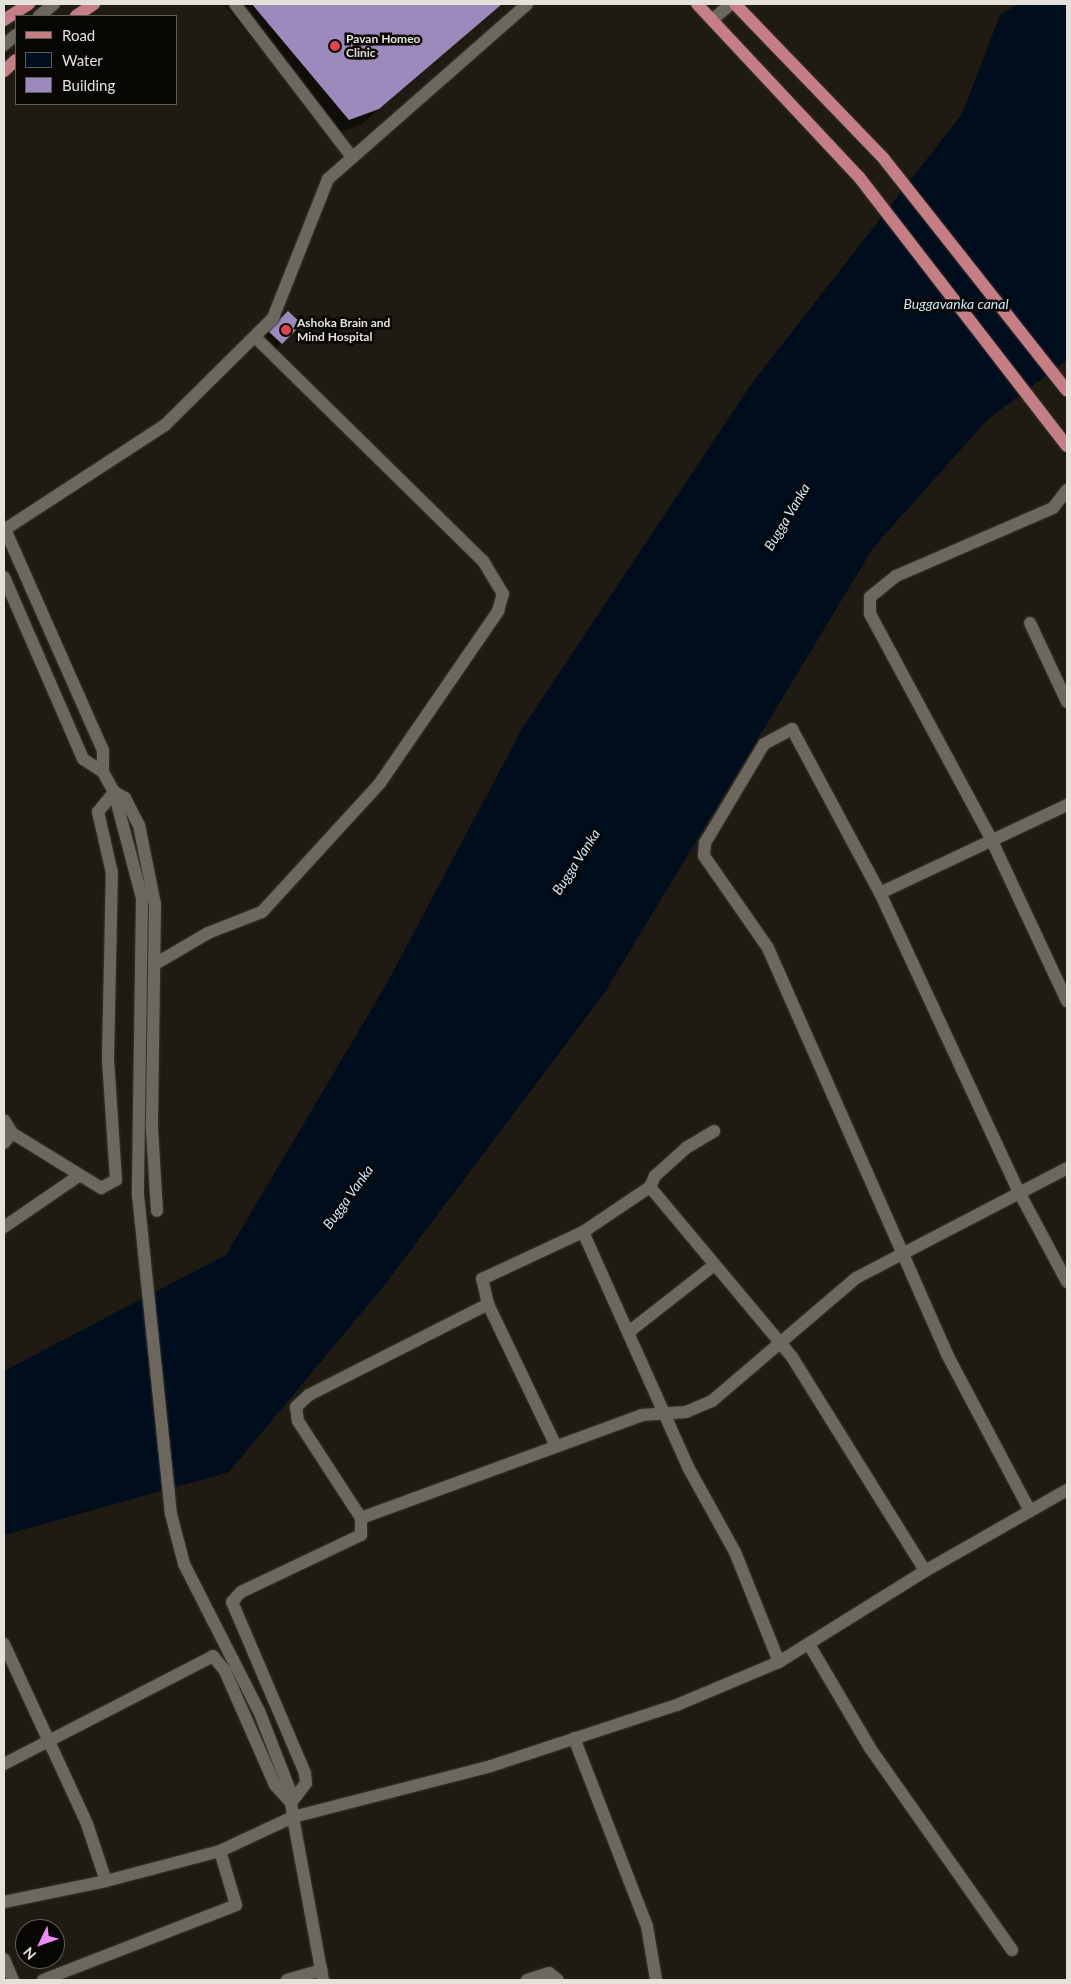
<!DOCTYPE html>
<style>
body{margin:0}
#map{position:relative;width:1071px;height:1984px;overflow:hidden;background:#1f1b12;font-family:Lato,sans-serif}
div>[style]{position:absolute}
.water>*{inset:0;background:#000d1d}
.shadow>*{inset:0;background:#0007}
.building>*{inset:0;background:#9c8abc}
.roads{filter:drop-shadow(0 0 1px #393631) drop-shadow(0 0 1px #393631)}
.minor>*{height:12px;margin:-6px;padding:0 6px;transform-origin:6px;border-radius:6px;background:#6d685d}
.tertiary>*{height:12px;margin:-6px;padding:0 6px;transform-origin:6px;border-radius:6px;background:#6d685d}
.secondary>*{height:12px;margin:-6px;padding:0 6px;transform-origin:6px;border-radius:6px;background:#6d685d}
.primary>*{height:12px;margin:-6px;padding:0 6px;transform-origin:6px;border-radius:6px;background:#c57e85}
.dots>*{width:14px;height:14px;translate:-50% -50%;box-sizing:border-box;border:2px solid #070603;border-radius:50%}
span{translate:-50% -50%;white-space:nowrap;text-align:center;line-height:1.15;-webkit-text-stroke:5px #070603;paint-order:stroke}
.poi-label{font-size:12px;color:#e4e1db;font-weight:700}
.left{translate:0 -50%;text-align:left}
.water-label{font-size:14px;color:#cbe6fc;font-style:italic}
.frame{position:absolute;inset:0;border:5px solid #e4e1db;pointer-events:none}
.legend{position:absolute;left:15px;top:15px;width:162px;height:90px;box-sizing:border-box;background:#070603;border:1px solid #5f5e59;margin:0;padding:6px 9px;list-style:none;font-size:15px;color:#e4e1db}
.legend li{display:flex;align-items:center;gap:10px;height:25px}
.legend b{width:25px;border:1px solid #5f5e59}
.north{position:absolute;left:15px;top:1919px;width:50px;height:50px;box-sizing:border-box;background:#070603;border:1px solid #5f5e59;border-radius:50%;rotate:228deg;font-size:14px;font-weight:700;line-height:20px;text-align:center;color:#e4e1db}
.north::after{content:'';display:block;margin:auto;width:18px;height:22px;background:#ef8bf7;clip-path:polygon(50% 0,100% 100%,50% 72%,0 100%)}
</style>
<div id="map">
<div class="water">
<i style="clip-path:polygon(1019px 4px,1067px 4px,1067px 360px,988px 419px,873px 548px,605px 992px,383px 1287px,229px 1472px,4px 1535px,4px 1371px,226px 1255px,387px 983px,523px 727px,752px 383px,962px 114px,1000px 15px)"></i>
</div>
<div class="shadow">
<i style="clip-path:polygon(223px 4px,500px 4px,362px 124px,333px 135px)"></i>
<i style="clip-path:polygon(288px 312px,300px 324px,273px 351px,261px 339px)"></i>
</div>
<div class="building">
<i style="clip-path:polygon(252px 4px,502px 4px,379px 109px,349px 120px)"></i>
<i style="clip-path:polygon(288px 311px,302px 324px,282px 344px,268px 331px)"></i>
</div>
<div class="roads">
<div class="minor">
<i style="left:235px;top:4px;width:193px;rotate:52.6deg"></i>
<i style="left:39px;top:16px;width:19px;rotate:-39deg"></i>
<i style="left:713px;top:19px;width:23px;rotate:-40deg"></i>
<i style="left:4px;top:45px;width:16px;rotate:-40deg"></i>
<i style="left:1067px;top:490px;width:23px;rotate:128deg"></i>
<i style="left:1053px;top:508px;width:171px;rotate:156.6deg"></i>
<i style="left:896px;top:576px;width:33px;rotate:141deg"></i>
<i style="left:870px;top:597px;width:17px;rotate:90deg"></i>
<i style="left:870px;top:614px;width:258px;rotate:61.7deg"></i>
<i style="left:992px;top:841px;width:177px;rotate:64.9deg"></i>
<i style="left:4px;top:530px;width:192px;rotate:-33.1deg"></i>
<i style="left:165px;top:425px;width:152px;rotate:-44.7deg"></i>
<i style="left:273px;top:318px;width:149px;rotate:-68.4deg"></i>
<i style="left:328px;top:179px;width:265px;rotate:-41.3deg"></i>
<i style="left:1030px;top:623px;width:87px;rotate:64.9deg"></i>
<i style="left:880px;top:893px;width:207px;rotate:-25.2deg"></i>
<i style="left:155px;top:964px;width:61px;rotate:-30.3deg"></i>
<i style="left:208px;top:933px;width:58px;rotate:-21.3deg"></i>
<i style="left:262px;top:912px;width:175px;rotate:-47.5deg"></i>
<i style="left:380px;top:783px;width:209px;rotate:-55.5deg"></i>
<i style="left:498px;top:611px;width:18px;rotate:-74deg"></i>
<i style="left:503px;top:594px;width:39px;rotate:-121deg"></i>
<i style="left:483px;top:561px;width:320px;rotate:-135.5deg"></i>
<i style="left:4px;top:1120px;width:15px;rotate:58deg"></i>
<i style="left:12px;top:1133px;width:105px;rotate:31.7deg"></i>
<i style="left:101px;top:1188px;width:17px;rotate:-28deg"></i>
<i style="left:116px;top:1180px;width:122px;rotate:-93.8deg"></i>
<i style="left:108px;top:1058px;width:185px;rotate:-88.8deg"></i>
<i style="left:112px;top:873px;width:63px;rotate:-102.9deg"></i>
<i style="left:98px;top:812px;width:26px;rotate:-51deg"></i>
<i style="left:114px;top:792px;width:13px;rotate:29deg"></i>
<i style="left:125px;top:798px;width:30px;rotate:63deg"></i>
<i style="left:139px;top:825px;width:81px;rotate:78.6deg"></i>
<i style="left:155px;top:904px;width:225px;rotate:90.8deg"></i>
<i style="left:152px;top:1129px;width:82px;rotate:86.5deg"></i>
<i style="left:4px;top:1143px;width:13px;rotate:-51deg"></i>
<i style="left:650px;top:1187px;width:222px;rotate:50.1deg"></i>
<i style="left:792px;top:1357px;width:252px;rotate:58.1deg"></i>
<i style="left:4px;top:1227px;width:92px;rotate:-34.4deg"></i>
<i style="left:583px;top:1232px;width:257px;rotate:65.9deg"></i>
<i style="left:688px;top:1467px;width:97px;rotate:61.1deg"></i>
<i style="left:735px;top:1552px;width:118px;rotate:68.2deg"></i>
<i style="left:630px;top:1331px;width:105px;rotate:-38.1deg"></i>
<i style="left:555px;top:1444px;width:155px;rotate:-115.6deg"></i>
<i style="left:488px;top:1304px;width:26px;rotate:-103deg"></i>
<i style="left:482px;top:1279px;width:111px;rotate:-25deg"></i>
<i style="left:583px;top:1232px;width:81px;rotate:-33.9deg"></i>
<i style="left:650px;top:1187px;width:12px;rotate:-66deg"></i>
<i style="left:655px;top:1176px;width:42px;rotate:-42.1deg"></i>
<i style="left:686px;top:1148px;width:33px;rotate:-31deg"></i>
<i style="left:1030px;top:1511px;width:178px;rotate:-117.9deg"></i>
<i style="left:947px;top:1354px;width:444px;rotate:-113.8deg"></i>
<i style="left:768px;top:948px;width:112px;rotate:-124.8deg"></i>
<i style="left:704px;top:856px;width:13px;rotate:-86deg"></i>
<i style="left:705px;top:843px;width:115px;rotate:-59.2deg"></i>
<i style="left:764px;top:744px;width:32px;rotate:-28deg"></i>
<i style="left:792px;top:729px;width:186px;rotate:61.8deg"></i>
<i style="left:880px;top:893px;width:330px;rotate:65.1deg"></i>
<i style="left:1019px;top:1192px;width:102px;rotate:61.9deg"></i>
<i style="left:361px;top:1518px;width:299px;rotate:-20.1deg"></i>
<i style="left:642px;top:1415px;width:44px;rotate:-3.9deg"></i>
<i style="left:686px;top:1412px;width:28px;rotate:-23deg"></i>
<i style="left:712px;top:1401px;width:189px;rotate:-40.5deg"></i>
<i style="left:856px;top:1278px;width:238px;rotate:-27.5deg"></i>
<i style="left:4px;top:1644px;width:198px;rotate:65.2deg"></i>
<i style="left:87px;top:1824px;width:60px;rotate:71.6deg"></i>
<i style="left:810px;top:1646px;width:118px;rotate:59.5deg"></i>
<i style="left:870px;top:1748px;width:247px;rotate:54.9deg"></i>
<i style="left:574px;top:1738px;width:202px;rotate:68.8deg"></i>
<i style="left:647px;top:1926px;width:55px;rotate:80.5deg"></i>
<i style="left:4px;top:1764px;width:235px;rotate:-27.3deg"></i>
<i style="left:213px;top:1656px;width:19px;rotate:51deg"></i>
<i style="left:225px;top:1671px;width:124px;rotate:66.3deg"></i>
<i style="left:275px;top:1785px;width:24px;rotate:48deg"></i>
<i style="left:291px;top:1803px;width:25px;rotate:-53deg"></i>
<i style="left:306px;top:1783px;width:10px;rotate:-96deg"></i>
<i style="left:305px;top:1773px;width:186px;rotate:-113.1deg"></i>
<i style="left:232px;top:1602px;width:13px;rotate:-48deg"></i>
<i style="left:241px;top:1592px;width:133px;rotate:-25.4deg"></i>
<i style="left:361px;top:1535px;width:17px;rotate:-90deg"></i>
<i style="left:361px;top:1518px;width:116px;rotate:-123deg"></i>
<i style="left:298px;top:1421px;width:14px;rotate:-98deg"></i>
<i style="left:296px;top:1407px;width:18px;rotate:-43deg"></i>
<i style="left:309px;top:1395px;width:201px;rotate:-26.9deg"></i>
<i style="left:4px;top:1902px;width:104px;rotate:-11.6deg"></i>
<i style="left:106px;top:1881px;width:118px;rotate:-14.7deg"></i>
<i style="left:220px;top:1851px;width:81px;rotate:-25deg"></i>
<i style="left:4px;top:1959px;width:23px;rotate:67deg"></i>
<i style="left:43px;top:1980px;width:207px;rotate:-21.2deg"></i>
<i style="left:236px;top:1905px;width:56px;rotate:-106.5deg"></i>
<i style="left:287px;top:1980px;width:36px;rotate:-16deg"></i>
<i style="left:527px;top:1980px;width:23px;rotate:-18deg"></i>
<i style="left:549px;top:1973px;width:11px;rotate:38deg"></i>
</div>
<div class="tertiary">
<i style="left:293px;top:1817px;width:166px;rotate:79.6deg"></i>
</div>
<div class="secondary">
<i style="left:4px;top:527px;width:244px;rotate:66.1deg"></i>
<i style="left:103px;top:750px;width:22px;rotate:90deg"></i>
<i style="left:103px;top:772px;width:23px;rotate:61deg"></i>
<i style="left:114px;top:792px;width:110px;rotate:75.2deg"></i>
<i style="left:142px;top:898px;width:297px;rotate:90.8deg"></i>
<i style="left:138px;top:1195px;width:321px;rotate:84.1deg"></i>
<i style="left:171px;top:1514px;width:52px;rotate:75.4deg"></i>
<i style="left:184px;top:1564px;width:165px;rotate:63deg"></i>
<i style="left:259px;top:1711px;width:83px;rotate:68.7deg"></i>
<i style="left:289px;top:1788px;width:29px;rotate:82deg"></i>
<i style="left:293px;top:1817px;width:204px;rotate:-14.4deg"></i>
<i style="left:491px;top:1766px;width:196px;rotate:-18.2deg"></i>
<i style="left:677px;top:1705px;width:111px;rotate:-22.9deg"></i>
<i style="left:779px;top:1662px;width:172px;rotate:-31.9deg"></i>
<i style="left:925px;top:1571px;width:163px;rotate:-29.7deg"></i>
<i style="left:4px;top:577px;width:198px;rotate:66.5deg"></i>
<i style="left:83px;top:759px;width:24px;rotate:33deg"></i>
</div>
<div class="primary">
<i style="left:697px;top:4px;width:237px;rotate:46.9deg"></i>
<i style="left:859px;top:177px;width:340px;rotate:52.3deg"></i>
<i style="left:735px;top:4px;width:215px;rotate:46.1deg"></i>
<i style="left:884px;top:159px;width:295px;rotate:51.7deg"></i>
<i style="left:76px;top:16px;width:22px;rotate:-34deg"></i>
<i style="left:4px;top:20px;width:30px;rotate:-33deg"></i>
<i style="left:4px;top:71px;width:16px;rotate:-43deg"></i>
</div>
</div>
<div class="dots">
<i style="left:335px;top:46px;background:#e0444e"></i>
<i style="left:286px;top:330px;background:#e0444e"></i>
</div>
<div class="poi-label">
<span class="left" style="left:346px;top:46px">Pavan Homeo<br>Clinic</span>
<span class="left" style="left:297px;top:330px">Ashoka Brain and<br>Mind Hospital</span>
</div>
<div class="water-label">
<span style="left:956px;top:304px">Buggavanka canal</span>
<span style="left:787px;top:517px;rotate:-59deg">Bugga Vanka</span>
<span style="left:576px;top:862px;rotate:-57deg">Bugga Vanka</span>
<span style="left:348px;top:1197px;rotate:-54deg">Bugga Vanka</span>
</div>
<div class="frame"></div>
<ul class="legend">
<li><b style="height:6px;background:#c57e85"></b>Road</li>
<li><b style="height:14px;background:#000d1d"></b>Water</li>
<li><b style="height:14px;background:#9c8abc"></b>Building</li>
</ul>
<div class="north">N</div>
</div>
